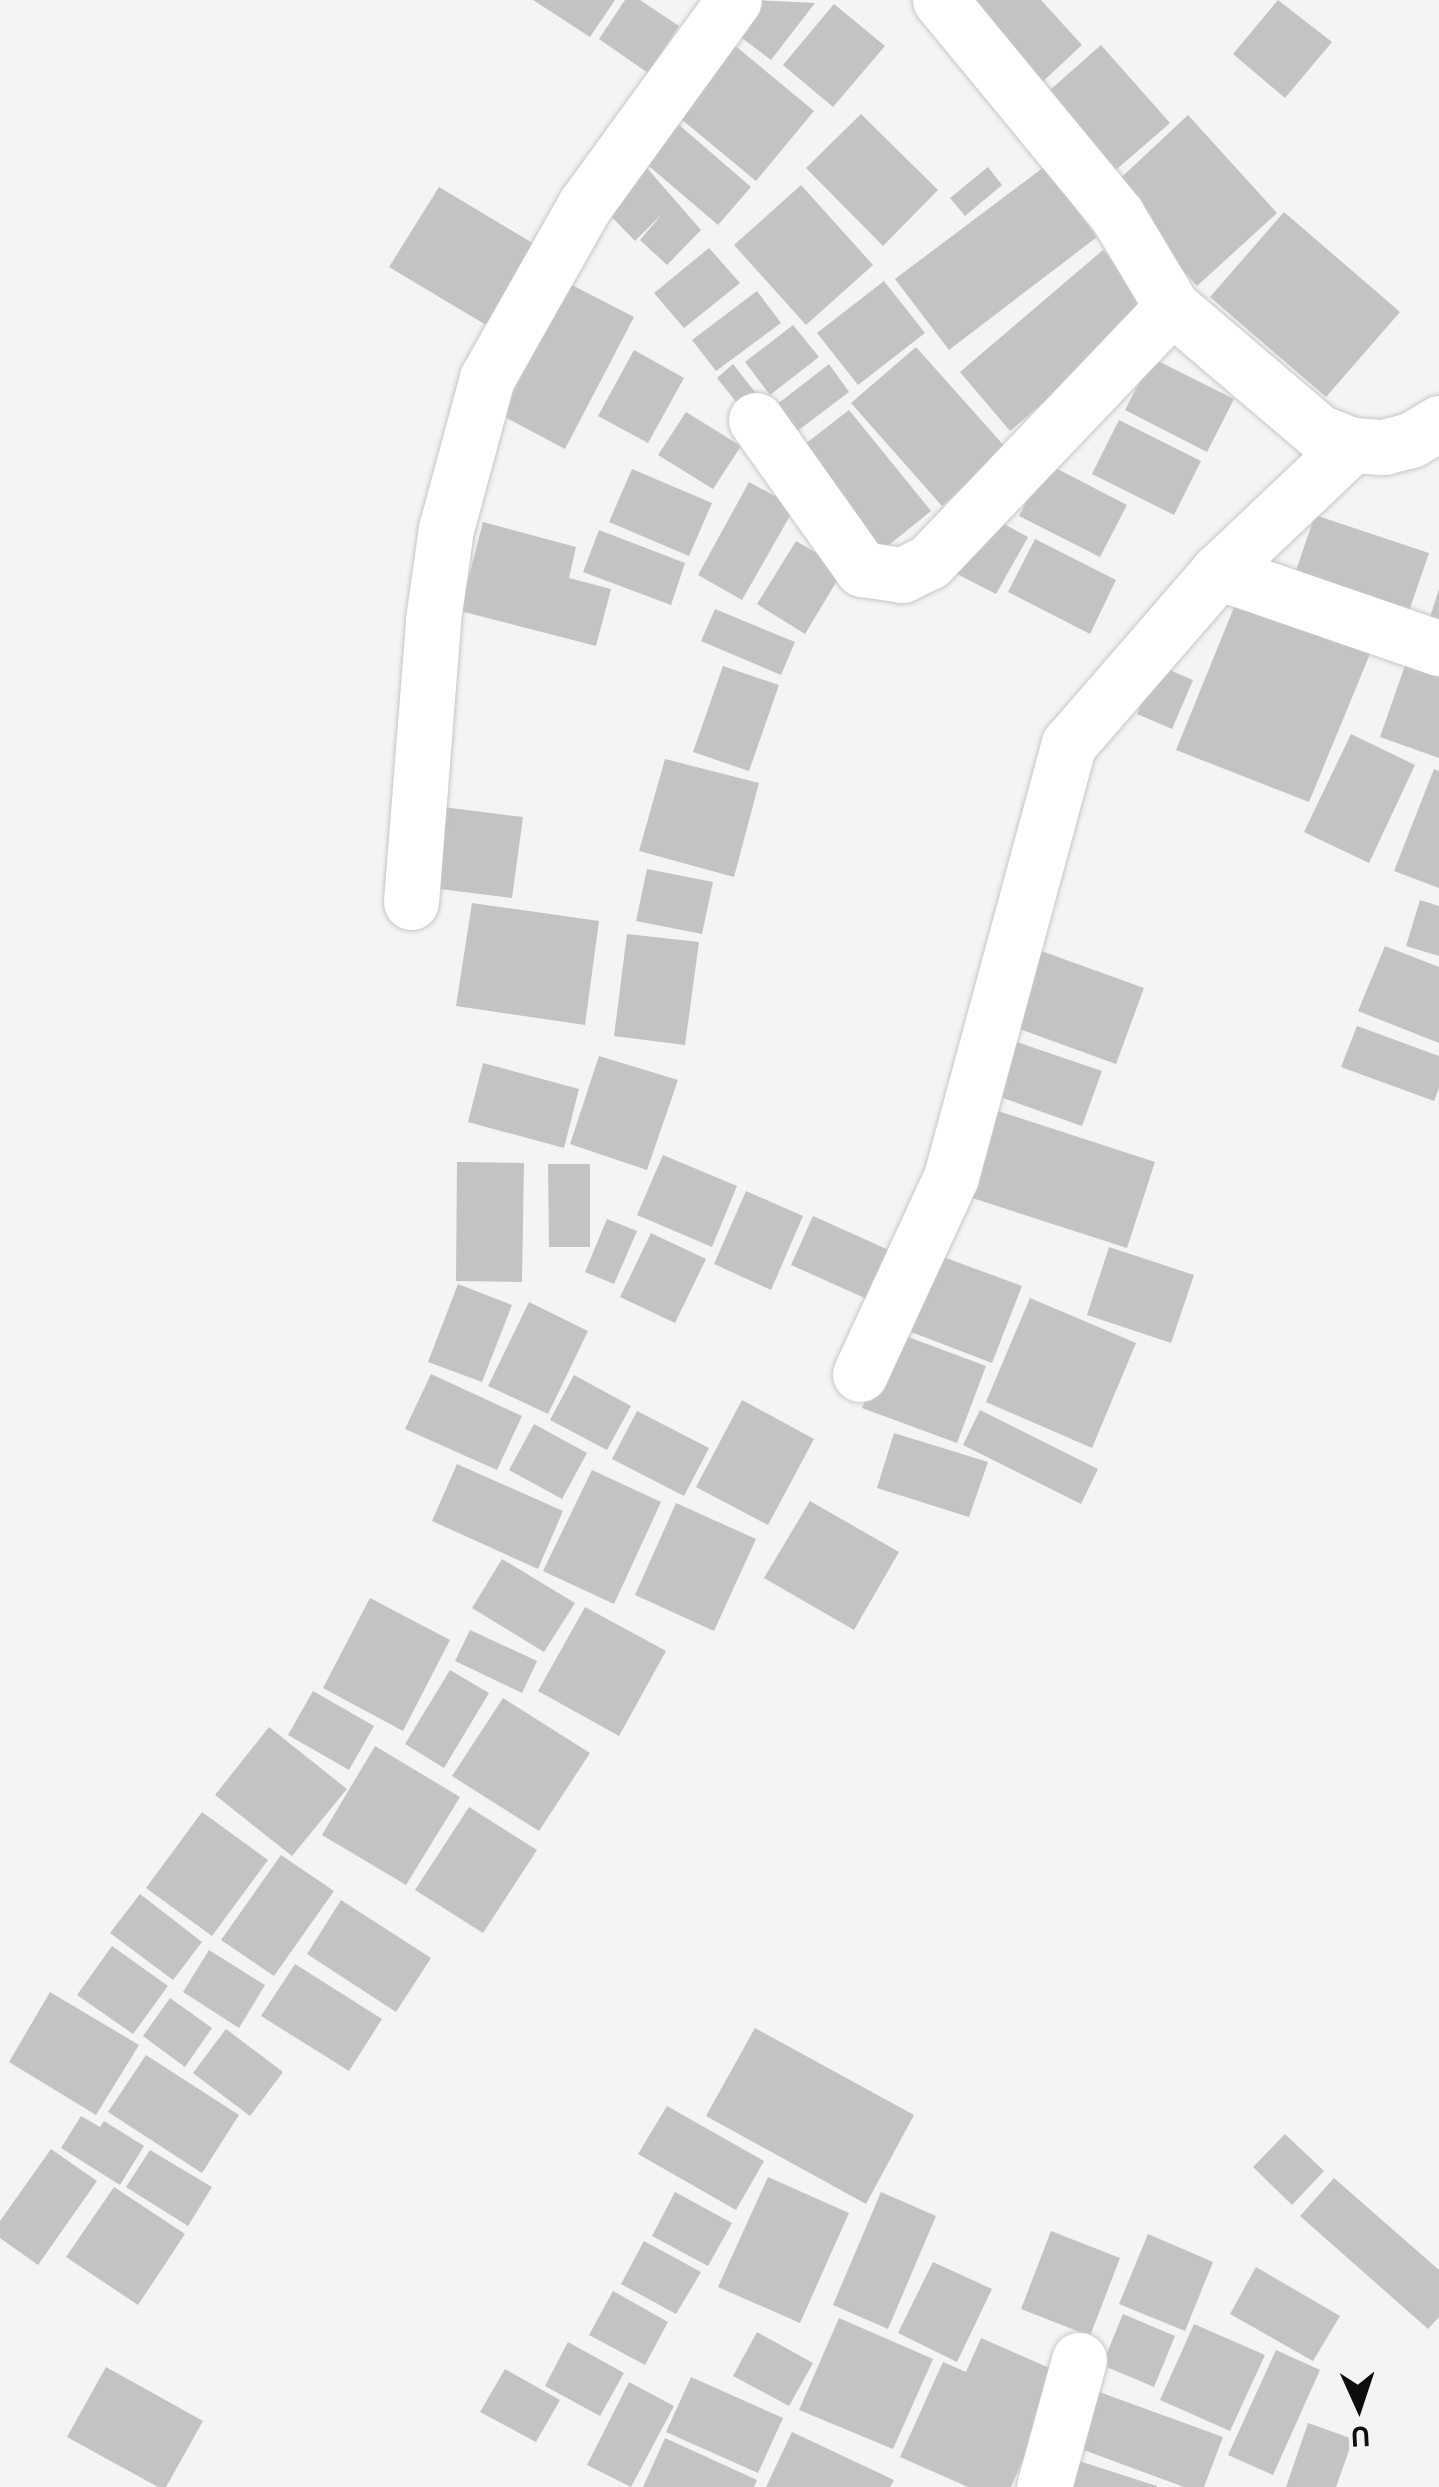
<!DOCTYPE html>
<style>
body{margin:0}
#map{position:relative;width:1439px;height:2487px;overflow:hidden;background:#f3f5f2;font-family:Ubuntu,sans-serif}
div>[style]{position:absolute}
.building>*{inset:0;background:#c2c4c1}
.roads{filter:drop-shadow(0 0 2px #c5c7c3) drop-shadow(0 0 2px #c5c7c3)}
.minor>*{height:55px;margin:-27.5px;padding:0 27.5px;transform-origin:27.5px;border-radius:27.5px;background:#fff}
span{translate:-50% -50%;white-space:nowrap;text-align:center;line-height:1.15;-webkit-text-stroke:8px #f3f5f2;paint-order:stroke}
.north{position:absolute;left:1309px;top:2357px;width:100px;height:100px;-webkit-text-stroke:8px #f3f5f2;paint-order:stroke;rotate:177deg;font-size:28px;font-weight:700;line-height:40px;text-align:center;color:#0d0d0c}
.north::after{content:'';display:block;margin:auto;width:35px;height:45px;background:#0d0d0c;clip-path:polygon(50% 0,100% 100%,50% 72%,0 100%)}
</style>
<div id="map">
<div class="building">
<i style="clip-path:polygon(533px 0,615px 0,590px 37px)"></i>
<i style="clip-path:polygon(625px 0,640px 0,679px 26px,648px 73px,599px 39px)"></i>
<i style="clip-path:polygon(752px 0,815px 3px,771px 60px,730px 29px)"></i>
<i style="clip-path:polygon(969px 0,1041px 0,1082px 45px,1038px 86px)"></i>
<i style="clip-path:polygon(1278px 0,1332px 42px,1285px 98px,1233px 54px)"></i>
<i style="clip-path:polygon(834px 4px,885px 46px,833px 107px,783px 65px)"></i>
<i style="clip-path:polygon(727px 39px,814px 111px,756px 181px,669px 109px)"></i>
<i style="clip-path:polygon(1101px 45px,1170px 123px,1110px 175px,1042px 97px)"></i>
<i style="clip-path:polygon(861px 114px,938px 190px,883px 246px,806px 168px)"></i>
<i style="clip-path:polygon(1188px 115px,1277px 213px,1197px 286px,1109px 189px)"></i>
<i style="clip-path:polygon(670px 117px,751px 187px,718px 225px,636px 155px)"></i>
<i style="clip-path:polygon(988px 167px,1002px 185px,965px 216px,950px 198px)"></i>
<i style="clip-path:polygon(1044px 167px,1097px 237px,949px 350px,895px 279px)"></i>
<i style="clip-path:polygon(647px 168px,701px 230px,667px 265px,640px 240px,663px 213px,635px 241px,604px 209px)"></i>
<i style="clip-path:polygon(801px 185px,873px 265px,806px 325px,734px 245px)"></i>
<i style="clip-path:polygon(439px 187px,541px 248px,491px 328px,389px 267px)"></i>
<i style="clip-path:polygon(1284px 212px,1400px 312px,1326px 397px,1210px 297px)"></i>
<i style="clip-path:polygon(709px 248px,740px 283px,684px 328px,654px 293px)"></i>
<i style="clip-path:polygon(1103px 250px,1154px 308px,1010px 431px,960px 372px)"></i>
<i style="clip-path:polygon(884px 281px,925px 333px,858px 385px,817px 333px)"></i>
<i style="clip-path:polygon(570px 284px,634px 317px,565px 449px,501px 415px)"></i>
<i style="clip-path:polygon(757px 291px,781px 323px,716px 371px,692px 340px)"></i>
<i style="clip-path:polygon(793px 325px,819px 357px,770px 395px,745px 362px)"></i>
<i style="clip-path:polygon(916px 347px,1007px 449px,942px 506px,851px 403px)"></i>
<i style="clip-path:polygon(634px 350px,684px 378px,648px 443px,598px 416px)"></i>
<i style="clip-path:polygon(1152px 358px,1234px 399px,1207px 452px,1125px 410px)"></i>
<i style="clip-path:polygon(733px 364px,762px 401px,745px 413px,717px 378px)"></i>
<i style="clip-path:polygon(829px 364px,849px 392px,779px 445px,758px 419px)"></i>
<i style="clip-path:polygon(849px 410px,931px 511px,874px 557px,791px 455px)"></i>
<i style="clip-path:polygon(686px 412px,741px 446px,713px 489px,658px 455px)"></i>
<i style="clip-path:polygon(1119px 420px,1201px 461px,1174px 515px,1092px 474px)"></i>
<i style="clip-path:polygon(1046px 463px,1127px 505px,1100px 557px,1019px 516px)"></i>
<i style="clip-path:polygon(632px 469px,712px 503px,689px 556px,609px 522px)"></i>
<i style="clip-path:polygon(749px 482px,795px 507px,742px 600px,698px 575px)"></i>
<i style="clip-path:polygon(1315px 515px,1429px 553px,1406px 620px,1292px 582px)"></i>
<i style="clip-path:polygon(989px 516px,1028px 537px,996px 594px,957px 574px)"></i>
<i style="clip-path:polygon(483px 522px,576px 547px,569px 578px,611px 589px,596px 646px,460px 611px)"></i>
<i style="clip-path:polygon(599px 530px,685px 563px,671px 605px,583px 572px)"></i>
<i style="clip-path:polygon(1035px 539px,1116px 580px,1090px 634px,1008px 592px)"></i>
<i style="clip-path:polygon(796px 541px,844px 569px,805px 634px,757px 604px)"></i>
<i style="clip-path:polygon(1439px 589px,1439px 629px,1427px 626px)"></i>
<i style="clip-path:polygon(1239px 595px,1372px 649px,1309px 802px,1176px 750px)"></i>
<i style="clip-path:polygon(715px 609px,795px 642px,781px 675px,701px 641px)"></i>
<i style="clip-path:polygon(1409px 654px,1439px 664px,1439px 758px,1380px 737px)"></i>
<i style="clip-path:polygon(1158px 665px,1193px 680px,1172px 729px,1137px 714px)"></i>
<i style="clip-path:polygon(723px 666px,779px 685px,749px 771px,693px 752px)"></i>
<i style="clip-path:polygon(1351px 734px,1415px 765px,1369px 863px,1304px 832px)"></i>
<i style="clip-path:polygon(665px 759px,759px 783px,734px 877px,639px 851px)"></i>
<i style="clip-path:polygon(1434px 769px,1439px 771px,1439px 888px,1394px 871px)"></i>
<i style="clip-path:polygon(427px 805px,523px 817px,512px 898px,416px 886px)"></i>
<i style="clip-path:polygon(647px 869px,713px 882px,702px 934px,636px 921px)"></i>
<i style="clip-path:polygon(1420px 900px,1439px 906px,1439px 956px,1406px 946px)"></i>
<i style="clip-path:polygon(472px 903px,599px 921px,585px 1025px,456px 1006px)"></i>
<i style="clip-path:polygon(627px 934px,699px 942px,685px 1045px,614px 1036px)"></i>
<i style="clip-path:polygon(1385px 946px,1439px 967px,1439px 1043px,1358px 1011px)"></i>
<i style="clip-path:polygon(1033px 948px,1144px 988px,1116px 1064px,1006px 1024px)"></i>
<i style="clip-path:polygon(1357px 1026px,1439px 1056px,1439px 1088px,1434px 1101px,1341px 1067px)"></i>
<i style="clip-path:polygon(1005px 1038px,1102px 1071px,1082px 1126px,986px 1092px)"></i>
<i style="clip-path:polygon(599px 1056px,678px 1080px,647px 1170px,570px 1144px)"></i>
<i style="clip-path:polygon(483px 1063px,579px 1089px,564px 1148px,468px 1122px)"></i>
<i style="clip-path:polygon(995px 1110px,1155px 1162px,1127px 1248px,966px 1196px)"></i>
<i style="clip-path:polygon(663px 1155px,737px 1186px,712px 1247px,637px 1215px)"></i>
<i style="clip-path:polygon(457px 1162px,524px 1163px,522px 1282px,456px 1281px)"></i>
<i style="clip-path:polygon(548px 1164px,590px 1164px,590px 1247px,549px 1247px)"></i>
<i style="clip-path:polygon(746px 1191px,803px 1216px,771px 1290px,714px 1264px)"></i>
<i style="clip-path:polygon(813px 1216px,900px 1255px,878px 1304px,791px 1265px)"></i>
<i style="clip-path:polygon(607px 1219px,637px 1231px,614px 1284px,585px 1272px)"></i>
<i style="clip-path:polygon(651px 1233px,706px 1259px,675px 1323px,620px 1297px)"></i>
<i style="clip-path:polygon(1109px 1247px,1194px 1275px,1171px 1343px,1087px 1315px)"></i>
<i style="clip-path:polygon(927px 1251px,1022px 1286px,992px 1363px,898px 1327px)"></i>
<i style="clip-path:polygon(458px 1284px,512px 1305px,482px 1382px,428px 1362px)"></i>
<i style="clip-path:polygon(1030px 1298px,1136px 1343px,1092px 1448px,986px 1402px)"></i>
<i style="clip-path:polygon(529px 1302px,588px 1331px,548px 1414px,488px 1386px)"></i>
<i style="clip-path:polygon(892px 1331px,986px 1366px,957px 1443px,862px 1408px)"></i>
<i style="clip-path:polygon(431px 1374px,522px 1416px,497px 1470px,405px 1429px)"></i>
<i style="clip-path:polygon(574px 1375px,631px 1406px,607px 1450px,550px 1420px)"></i>
<i style="clip-path:polygon(742px 1400px,814px 1439px,768px 1525px,696px 1487px)"></i>
<i style="clip-path:polygon(980px 1410px,1098px 1469px,1081px 1504px,963px 1445px)"></i>
<i style="clip-path:polygon(637px 1411px,709px 1448px,684px 1496px,612px 1459px)"></i>
<i style="clip-path:polygon(534px 1424px,587px 1453px,562px 1499px,509px 1470px)"></i>
<i style="clip-path:polygon(894px 1433px,988px 1462px,969px 1517px,877px 1488px)"></i>
<i style="clip-path:polygon(457px 1464px,563px 1511px,538px 1569px,432px 1521px)"></i>
<i style="clip-path:polygon(592px 1470px,661px 1502px,614px 1604px,543px 1571px)"></i>
<i style="clip-path:polygon(810px 1501px,899px 1552px,854px 1630px,764px 1578px)"></i>
<i style="clip-path:polygon(676px 1503px,756px 1539px,714px 1631px,635px 1595px)"></i>
<i style="clip-path:polygon(502px 1559px,575px 1603px,544px 1652px,472px 1608px)"></i>
<i style="clip-path:polygon(370px 1598px,450px 1640px,403px 1731px,323px 1688px)"></i>
<i style="clip-path:polygon(585px 1607px,666px 1651px,619px 1736px,538px 1691px)"></i>
<i style="clip-path:polygon(470px 1630px,537px 1661px,522px 1693px,455px 1661px)"></i>
<i style="clip-path:polygon(450px 1670px,489px 1693px,444px 1768px,405px 1744px)"></i>
<i style="clip-path:polygon(313px 1691px,374px 1726px,349px 1770px,288px 1735px)"></i>
<i style="clip-path:polygon(503px 1698px,590px 1753px,539px 1831px,452px 1776px)"></i>
<i style="clip-path:polygon(269px 1727px,347px 1789px,292px 1856px,215px 1795px)"></i>
<i style="clip-path:polygon(375px 1746px,460px 1797px,406px 1885px,322px 1835px)"></i>
<i style="clip-path:polygon(469px 1807px,537px 1850px,483px 1933px,415px 1890px)"></i>
<i style="clip-path:polygon(202px 1812px,268px 1860px,212px 1936px,146px 1888px)"></i>
<i style="clip-path:polygon(281px 1855px,334px 1891px,274px 1976px,221px 1940px)"></i>
<i style="clip-path:polygon(140px 1894px,202px 1942px,173px 1980px,110px 1933px)"></i>
<i style="clip-path:polygon(341px 1900px,431px 1958px,396px 2012px,307px 1954px)"></i>
<i style="clip-path:polygon(112px 1946px,168px 1986px,133px 2034px,77px 1995px)"></i>
<i style="clip-path:polygon(209px 1950px,265px 1985px,239px 2028px,183px 1992px)"></i>
<i style="clip-path:polygon(295px 1964px,382px 2019px,349px 2071px,261px 2016px)"></i>
<i style="clip-path:polygon(50px 1992px,139px 2045px,96px 2115px,9px 2062px)"></i>
<i style="clip-path:polygon(170px 1998px,212px 2028px,185px 2067px,143px 2036px)"></i>
<i style="clip-path:polygon(755px 2028px,914px 2115px,866px 2204px,706px 2116px)"></i>
<i style="clip-path:polygon(226px 2029px,283px 2072px,250px 2116px,193px 2073px)"></i>
<i style="clip-path:polygon(146px 2055px,239px 2115px,202px 2173px,108px 2112px)"></i>
<i style="clip-path:polygon(667px 2106px,764px 2161px,736px 2210px,638px 2154px)"></i>
<i style="clip-path:polygon(81px 2116px,100px 2127px,104px 2121px,144px 2146px,120px 2185px,61px 2148px)"></i>
<i style="clip-path:polygon(1285px 2134px,1324px 2171px,1292px 2205px,1253px 2167px)"></i>
<i style="clip-path:polygon(51px 2149px,97px 2181px,38px 2265px,0 2238px,0 2221px)"></i>
<i style="clip-path:polygon(150px 2150px,212px 2187px,188px 2226px,126px 2187px)"></i>
<i style="clip-path:polygon(768px 2177px,849px 2213px,800px 2323px,718px 2287px)"></i>
<i style="clip-path:polygon(1334px 2178px,1439px 2270px,1439px 2317px,1428px 2329px,1300px 2216px)"></i>
<i style="clip-path:polygon(114px 2187px,185px 2234px,138px 2305px,66px 2257px)"></i>
<i style="clip-path:polygon(675px 2192px,732px 2223px,708px 2266px,652px 2236px)"></i>
<i style="clip-path:polygon(881px 2192px,936px 2216px,888px 2329px,833px 2305px)"></i>
<i style="clip-path:polygon(1051px 2231px,1120px 2258px,1090px 2336px,1021px 2309px)"></i>
<i style="clip-path:polygon(1148px 2234px,1213px 2262px,1185px 2331px,1119px 2304px)"></i>
<i style="clip-path:polygon(644px 2241px,701px 2272px,676px 2314px,621px 2284px)"></i>
<i style="clip-path:polygon(933px 2262px,992px 2289px,957px 2362px,898px 2333px)"></i>
<i style="clip-path:polygon(1256px 2267px,1340px 2316px,1313px 2361px,1230px 2314px)"></i>
<i style="clip-path:polygon(613px 2291px,668px 2322px,645px 2365px,589px 2335px)"></i>
<i style="clip-path:polygon(1123px 2314px,1175px 2336px,1154px 2387px,1102px 2365px)"></i>
<i style="clip-path:polygon(839px 2318px,933px 2359px,893px 2449px,799px 2410px)"></i>
<i style="clip-path:polygon(1194px 2324px,1265px 2355px,1230px 2431px,1160px 2400px)"></i>
<i style="clip-path:polygon(757px 2332px,813px 2363px,789px 2406px,733px 2376px)"></i>
<i style="clip-path:polygon(981px 2338px,1061px 2373px,1011px 2487px,968px 2487px,900px 2457px,943px 2362px,966px 2372px)"></i>
<i style="clip-path:polygon(568px 2342px,624px 2373px,600px 2416px,545px 2386px)"></i>
<i style="clip-path:polygon(1276px 2350px,1320px 2370px,1273px 2475px,1228px 2455px)"></i>
<i style="clip-path:polygon(106px 2367px,203px 2421px,166px 2487px,158px 2487px,67px 2437px)"></i>
<i style="clip-path:polygon(505px 2369px,560px 2400px,536px 2442px,480px 2412px)"></i>
<i style="clip-path:polygon(691px 2377px,783px 2418px,758px 2473px,666px 2432px)"></i>
<i style="clip-path:polygon(629px 2382px,674px 2406px,631px 2487px,587px 2465px)"></i>
<i style="clip-path:polygon(1091px 2389px,1223px 2437px,1204px 2487px,1184px 2487px,1070px 2445px)"></i>
<i style="clip-path:polygon(1308px 2423px,1353px 2439px,1336px 2487px,1286px 2487px)"></i>
<i style="clip-path:polygon(792px 2432px,894px 2480px,890px 2487px,766px 2487px)"></i>
<i style="clip-path:polygon(665px 2438px,757px 2480px,754px 2487px,643px 2487px)"></i>
<i style="clip-path:polygon(1076px 2460px,1157px 2486px,1157px 2487px,1067px 2487px)"></i>
</div>
<div class="roads">
<div class="minor">
<i style="left:940px;top:0;width:278px;rotate:50.5deg"></i>
<i style="left:1117px;top:215px;width:107px;rotate:59.1deg"></i>
<i style="left:1172px;top:307px;width:193px;rotate:40.4deg"></i>
<i style="left:1319px;top:432px;width:35px;rotate:22deg"></i>
<i style="left:1352px;top:445px;width:31px;rotate:4deg"></i>
<i style="left:1383px;top:447px;width:29px;rotate:-14deg"></i>
<i style="left:1411px;top:440px;width:33px;rotate:-31deg"></i>
<i style="left:756px;top:420px;width:183px;rotate:54.6deg"></i>
<i style="left:862px;top:569px;width:40px;rotate:8.5deg"></i>
<i style="left:902px;top:575px;width:30px;rotate:-26deg"></i>
<i style="left:929px;top:562px;width:352px;rotate:-46.4deg"></i>
<i style="left:1218px;top:572px;width:234px;rotate:19deg"></i>
<i style="left:411px;top:902px;width:283px;rotate:-85.5deg"></i>
<i style="left:433px;top:620px;width:92px;rotate:-81.9deg"></i>
<i style="left:446px;top:529px;width:156px;rotate:-74.8deg"></i>
<i style="left:487px;top:378px;width:199px;rotate:-60.5deg"></i>
<i style="left:585px;top:205px;width:253px;rotate:-54deg"></i>
<i style="left:860px;top:1374px;width:217px;rotate:-65.2deg"></i>
<i style="left:951px;top:1177px;width:449px;rotate:-74.8deg"></i>
<i style="left:1069px;top:744px;width:228px;rotate:-49.1deg"></i>
<i style="left:1218px;top:572px;width:185px;rotate:-43.5deg"></i>
<i style="left:1044px;top:2487px;width:132px;rotate:-74.6deg"></i>
</div>
</div>
<div class="north">U</div>
</div>
